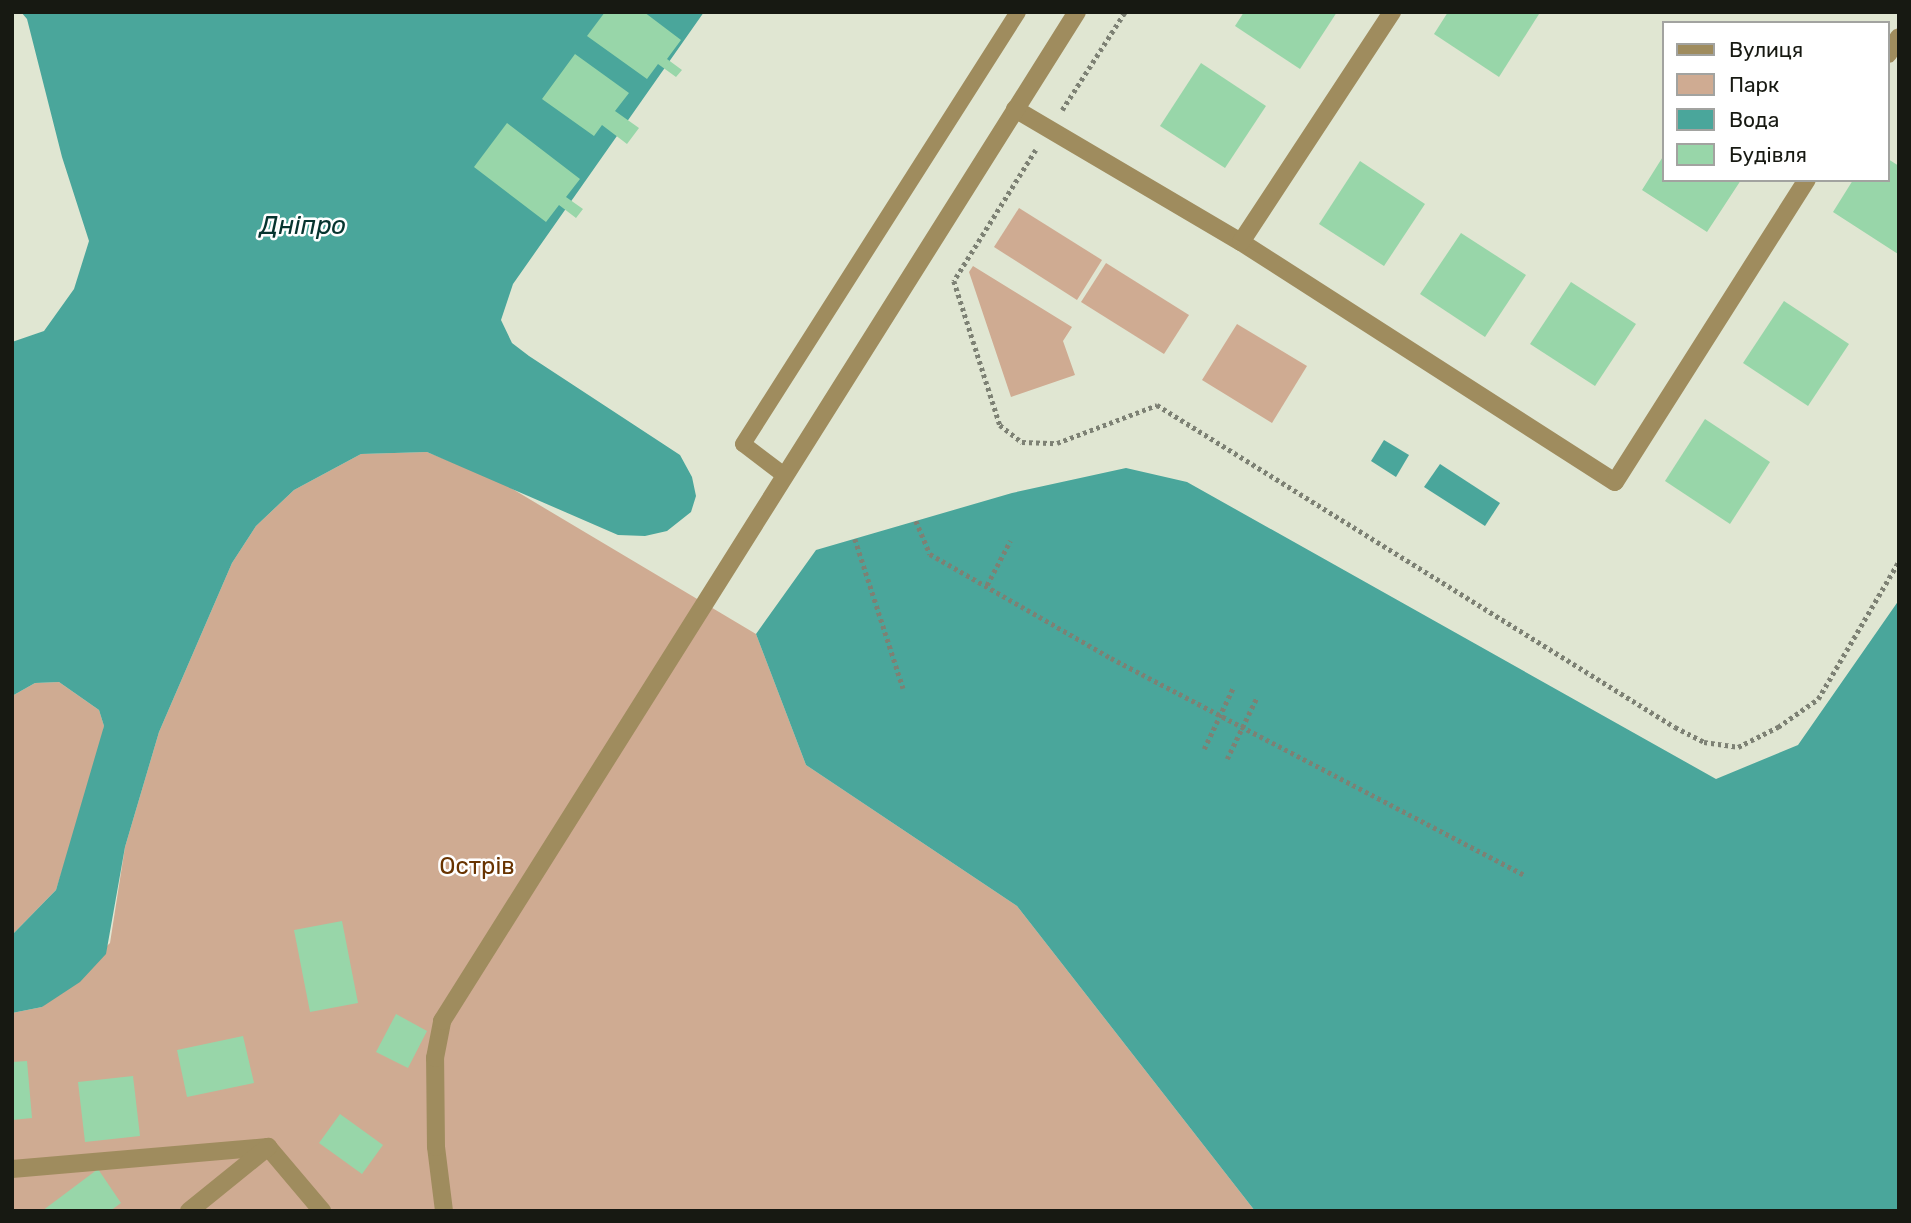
<!DOCTYPE html>
<meta charset="utf-8">
<style>
body{margin:0}
#map{position:relative;width:1911px;height:1223px;overflow:hidden;background:#e0e6d2;font-family:Rubik,sans-serif}
div>[style]{position:absolute}
.green>*{inset:0;background:#cfab92}
.water>*{inset:0;background:#4aa69b}
.building>*{inset:0;background:#98d6a9}
.path>*{height:4.5px;margin-top:-2.25px;transform-origin:0;background:repeating-linear-gradient(90deg,#7d8174 0 3.5px,transparent 0 7px)}
.lane>*{height:16px;margin:-8px;padding:0 8px;transform-origin:8px;border-radius:8px;background:#9f8c5e}
.street>*{height:18px;margin:-9px;padding:0 9px;transform-origin:9px;border-radius:9px;background:#9f8c5e}
span{translate:-50% -50%;white-space:nowrap;text-align:center;line-height:1.15;-webkit-text-stroke:5px #fff;paint-order:stroke}
.park-label{font-size:24px;color:#683300}
.water-label{font-size:26px;color:#06342f;font-style:italic}
.frame{position:absolute;inset:0;border:14px solid #171912;pointer-events:none}
.legend{position:absolute;left:1662px;top:21px;width:228px;height:161px;box-sizing:border-box;background:#fff;border:2px solid #a2a3a0;margin:0;padding:9px 12px;list-style:none;font-size:21px;color:#171912}
.legend li{display:flex;align-items:center;gap:14px;height:35px}
.legend b{width:35px;border:2px solid #a2a3a0}
</style>
<div id="map">
<div class="green">
<i style="clip-path:polygon(1019px 208px,1102px 260px,1077px 300px,994px 247px)"></i>
<i style="clip-path:polygon(1106px 263px,1189px 315px,1164px 354px,1081px 302px)"></i>
<i style="clip-path:polygon(973px 266px,1072px 327px,1063px 341px,1075px 375px,1011px 397px,969px 272px)"></i>
<i style="clip-path:polygon(1237px 324px,1307px 366px,1272px 423px,1202px 380px)"></i>
<i style="clip-path:polygon(427px 452px,499px 481px,756px 634px,806px 765px,1017px 906px,1255px 1211px,12px 1211px,12px 1013px,42px 1007px,110px 943px,125px 847px,159px 732px,232px 563px,256px 526px,294px 490px,361px 454px)"></i>
<i style="clip-path:polygon(59px 682px,99px 710px,104px 726px,100px 753px,56px 890px,12px 935px,12px 696px,35px 683px)"></i>
</div>
<div class="water">
<i style="clip-path:polygon(21px 12px,704px 12px,513px 284px,501px 320px,512px 343px,529px 356px,680px 455px,692px 477px,696px 496px,691px 512px,667px 531px,645px 536px,618px 535px,427px 452px,361px 454px,294px 490px,256px 526px,232px 563px,159px 732px,125px 847px,106px 954px,80px 982px,42px 1007px,12px 1013px,12px 935px,56px 890px,104px 726px,99px 710px,59px 682px,35px 683px,12px 696px,12px 342px,44px 331px,74px 289px,89px 241px,62px 157px,27px 19px)"></i>
<i style="clip-path:polygon(1384px 440px,1409px 455px,1396px 477px,1371px 461px)"></i>
<i style="clip-path:polygon(1440px 464px,1500px 503px,1485px 526px,1424px 487px)"></i>
<i style="clip-path:polygon(1126px 468px,1187px 482px,1716px 779px,1798px 745px,1899px 600px,1899px 1211px,1255px 1211px,1017px 906px,806px 765px,756px 634px,816px 550px,1012px 493px)"></i>
</div>
<div class="building">
<i style="clip-path:polygon(605px 12px,644px 12px,681px 40px,667px 59px,682px 70px,676px 77px,658px 64px,647px 79px,587px 36px)"></i>
<i style="clip-path:polygon(1244px 12px,1337px 12px,1300px 69px,1235px 26px)"></i>
<i style="clip-path:polygon(1448px 12px,1536px 12px,1539px 14px,1499px 77px,1434px 34px)"></i>
<i style="clip-path:polygon(575px 54px,629px 93px,615px 111px,639px 128px,627px 144px,602px 125px,594px 136px,542px 99px)"></i>
<i style="clip-path:polygon(1201px 63px,1266px 106px,1225px 168px,1160px 126px)"></i>
<i style="clip-path:polygon(507px 123px,580px 179px,566px 197px,583px 209px,576px 218px,559px 205px,546px 222px,474px 167px)"></i>
<i style="clip-path:polygon(1664px 155px,1664px 180px,1741px 180px,1707px 232px,1642px 190px)"></i>
<i style="clip-path:polygon(1888px 159px,1899px 166px,1898px 254px,1833px 212px,1853px 180px,1888px 180px)"></i>
<i style="clip-path:polygon(1360px 161px,1425px 204px,1384px 266px,1319px 224px)"></i>
<i style="clip-path:polygon(1461px 233px,1526px 275px,1485px 337px,1420px 294px)"></i>
<i style="clip-path:polygon(1571px 282px,1636px 324px,1595px 386px,1530px 344px)"></i>
<i style="clip-path:polygon(1784px 301px,1849px 344px,1808px 406px,1743px 363px)"></i>
<i style="clip-path:polygon(1705px 419px,1770px 462px,1730px 524px,1665px 481px)"></i>
<i style="clip-path:polygon(342px 921px,358px 1003px,310px 1012px,294px 930px)"></i>
<i style="clip-path:polygon(396px 1014px,427px 1031px,408px 1068px,376px 1052px)"></i>
<i style="clip-path:polygon(243px 1036px,254px 1083px,187px 1097px,177px 1050px)"></i>
<i style="clip-path:polygon(27px 1061px,32px 1118px,12px 1120px,12px 1062px)"></i>
<i style="clip-path:polygon(133px 1076px,140px 1136px,85px 1142px,78px 1082px)"></i>
<i style="clip-path:polygon(340px 1114px,383px 1145px,362px 1174px,319px 1143px)"></i>
<i style="clip-path:polygon(98px 1169px,121px 1203px,110px 1211px,42px 1211px)"></i>
</div>
<div class="path">
<i style="left:1062px;top:110px;width:117px;rotate:-57.3deg"></i>
<i style="left:1036px;top:150px;width:155px;rotate:122deg"></i>
<i style="left:954px;top:281px;width:151px;rotate:72.3deg"></i>
<i style="left:1000px;top:425px;width:28px;rotate:38deg"></i>
<i style="left:1022px;top:442px;width:35px;rotate:2deg"></i>
<i style="left:1057px;top:443px;width:107px;rotate:-20.8deg"></i>
<i style="left:1157px;top:405px;width:610px;rotate:31.87deg"></i>
<i style="left:1675px;top:727px;width:33px;rotate:27deg"></i>
<i style="left:1704px;top:742px;width:34px;rotate:8deg"></i>
<i style="left:1738px;top:747px;width:45px;rotate:-26.6deg"></i>
<i style="left:1778px;top:727px;width:49px;rotate:-35deg"></i>
<i style="left:1818px;top:699px;width:160px;rotate:-59.6deg"></i>
<i style="left:916px;top:521px;width:36px;rotate:67deg"></i>
<i style="left:930px;top:554px;width:209px;rotate:29.9deg"></i>
<i style="left:1111px;top:658px;width:467px;rotate:27.7deg"></i>
<i style="left:855px;top:539px;width:157px;rotate:72.1deg"></i>
<i style="left:987px;top:585px;width:50px;rotate:-62.4deg"></i>
<i style="left:1204px;top:749px;width:68px;rotate:-64.6deg"></i>
<i style="left:1227px;top:759px;width:67px;rotate:-64.2deg"></i>
</div>
<div class="lane">
<i style="left:784px;top:475px;width:51px;rotate:-142.9deg"></i>
<i style="left:743px;top:444px;width:512px;rotate:-57.52deg"></i>
</div>
<div class="street">
<i style="left:1888px;top:54px;width:20px;rotate:-57deg"></i>
<i style="left:1015px;top:109px;width:262px;rotate:30.5deg"></i>
<i style="left:1241px;top:242px;width:444px;rotate:32.7deg"></i>
<i style="left:1615px;top:482px;width:358px;rotate:-57.6deg"></i>
<i style="left:1241px;top:242px;width:275px;rotate:-56.7deg"></i>
<i style="left:268px;top:1147px;width:84px;rotate:49.8deg"></i>
<i style="left:12px;top:1169px;width:257px;rotate:-4.9deg"></i>
<i style="left:189px;top:1211px;width:102px;rotate:-39deg"></i>
<i style="left:444px;top:1211px;width:64px;rotate:-97.1deg"></i>
<i style="left:436px;top:1147px;width:89px;rotate:-90.6deg"></i>
<i style="left:435px;top:1058px;width:38px;rotate:-79deg"></i>
<i style="left:442px;top:1021px;width:1192px;rotate:-57.82deg"></i>
</div>
<div class="park-label">
<span style="left:477px;top:867px">Острів</span>
</div>
<div class="water-label">
<span style="left:303px;top:226px">Дніпро</span>
</div>
<div class="frame"></div>
<ul class="legend">
<li><b style="height:9px;background:#9f8c5e"></b>Вулиця</li>
<li><b style="height:19px;background:#cfab92"></b>Парк</li>
<li><b style="height:19px;background:#4aa69b"></b>Вода</li>
<li><b style="height:19px;background:#98d6a9"></b>Будівля</li>
</ul>
</div>
